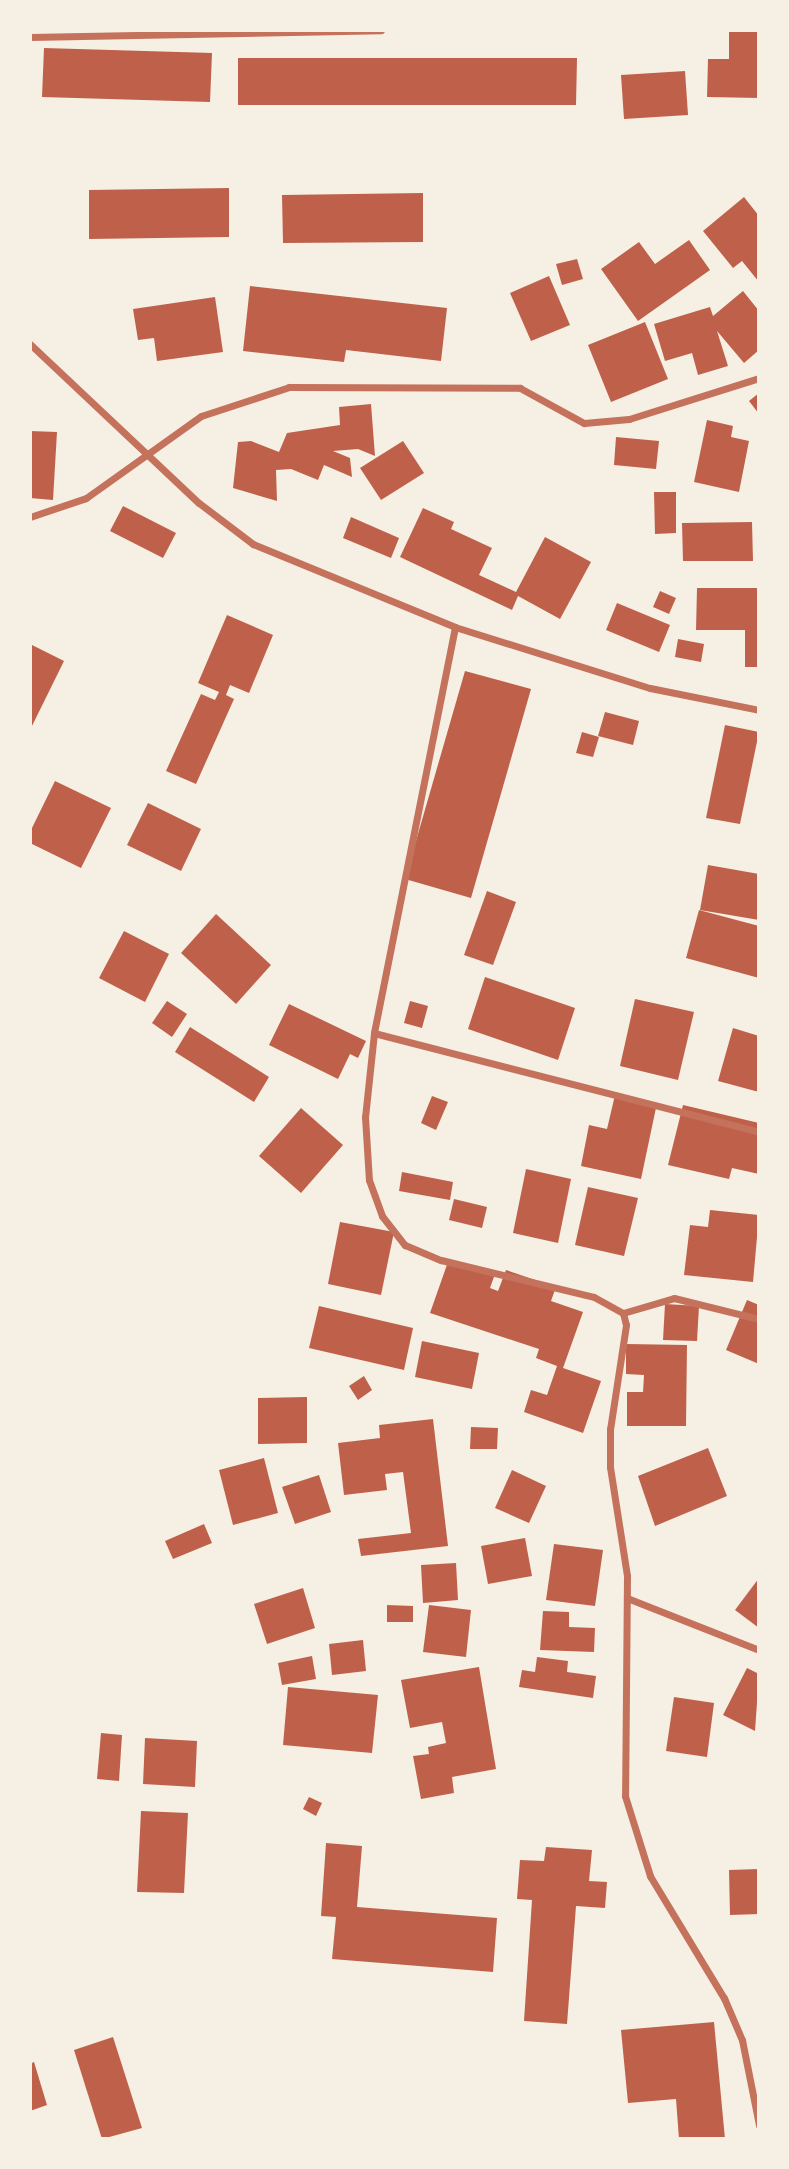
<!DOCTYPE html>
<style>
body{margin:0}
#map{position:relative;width:789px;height:2169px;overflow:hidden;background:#f6efe4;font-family:Karla,sans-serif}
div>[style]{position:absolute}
.building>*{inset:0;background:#bf614a}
.minor>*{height:7px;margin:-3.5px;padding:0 3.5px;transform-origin:3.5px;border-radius:3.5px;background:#c5725c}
span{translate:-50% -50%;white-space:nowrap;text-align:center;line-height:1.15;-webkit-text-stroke:5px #f6efe4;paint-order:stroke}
.frame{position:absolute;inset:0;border:32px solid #f6efe4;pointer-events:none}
</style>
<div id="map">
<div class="building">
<i style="clip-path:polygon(729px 30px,759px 30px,759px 98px,707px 97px,708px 59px,729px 59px)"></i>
<i style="clip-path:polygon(44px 48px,212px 53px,210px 102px,42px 97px)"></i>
<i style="clip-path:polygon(238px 58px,577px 58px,576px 105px,238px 105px)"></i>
<i style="clip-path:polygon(685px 71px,688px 115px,624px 119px,621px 75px)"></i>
<i style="clip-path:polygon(229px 188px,229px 237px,89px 239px,89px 190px)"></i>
<i style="clip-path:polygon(423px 193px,423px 242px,283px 243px,282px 195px)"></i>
<i style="clip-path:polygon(744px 197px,759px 216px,759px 282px,742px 261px,733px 268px,703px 231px)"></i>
<i style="clip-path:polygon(689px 240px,710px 270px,638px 321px,601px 269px,639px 242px,655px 264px)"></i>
<i style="clip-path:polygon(577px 259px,583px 279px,562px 285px,556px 264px)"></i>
<i style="clip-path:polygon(549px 276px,570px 325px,531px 341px,510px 293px)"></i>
<i style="clip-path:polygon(250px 286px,447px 308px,441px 361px,346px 350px,344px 362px,243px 351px)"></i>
<i style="clip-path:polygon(743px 291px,759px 311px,759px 350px,744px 363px,717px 331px,728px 366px,698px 375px,692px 353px,665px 361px,654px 324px,710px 307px,713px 316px)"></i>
<i style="clip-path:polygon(215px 297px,223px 352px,157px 361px,154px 338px,138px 340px,133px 309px)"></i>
<i style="clip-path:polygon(645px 322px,668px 379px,611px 402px,588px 345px)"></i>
<i style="clip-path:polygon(759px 393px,759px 414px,749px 401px)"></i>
<i style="clip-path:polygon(371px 404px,375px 456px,358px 449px,333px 451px,350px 458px,352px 477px,324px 465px,318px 480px,291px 469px,276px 470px,277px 501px,233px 488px,238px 442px,251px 441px,279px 452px,287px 433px,340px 425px,339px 407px)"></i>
<i style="clip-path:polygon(707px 420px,733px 426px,731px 437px,749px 441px,739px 492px,694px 482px)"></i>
<i style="clip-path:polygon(30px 431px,57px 432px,53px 500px,30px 498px)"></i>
<i style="clip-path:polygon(616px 437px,659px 441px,656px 469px,614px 465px)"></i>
<i style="clip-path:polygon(403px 441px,424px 473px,381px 500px,360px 468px)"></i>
<i style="clip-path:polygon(654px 492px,676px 492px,676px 533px,655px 534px)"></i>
<i style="clip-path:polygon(123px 506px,176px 533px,163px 558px,110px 531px)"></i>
<i style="clip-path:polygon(423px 508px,454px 522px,451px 529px,492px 548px,479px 575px,516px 592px,545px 537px,591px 562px,560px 619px,518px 596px,512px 610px,400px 557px)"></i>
<i style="clip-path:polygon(351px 517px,399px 538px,391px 558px,343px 538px)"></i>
<i style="clip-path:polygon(752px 522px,753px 561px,683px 561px,682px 523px)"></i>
<i style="clip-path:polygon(697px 588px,759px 588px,759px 667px,745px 667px,745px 630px,696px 630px)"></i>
<i style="clip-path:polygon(660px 591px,676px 598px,669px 614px,653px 607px)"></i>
<i style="clip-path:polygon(617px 603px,670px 625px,659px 652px,606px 630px)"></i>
<i style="clip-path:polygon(227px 615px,273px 635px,249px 693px,230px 685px,226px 695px,234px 699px,196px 784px,166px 771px,201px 694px,215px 700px,219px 692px,198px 683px)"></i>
<i style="clip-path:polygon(678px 639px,704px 644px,701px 662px,675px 657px)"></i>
<i style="clip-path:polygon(30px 644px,64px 661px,30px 730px)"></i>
<i style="clip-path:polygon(465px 671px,531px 689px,471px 898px,405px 879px)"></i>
<i style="clip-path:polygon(605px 712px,639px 721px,633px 745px,598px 736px)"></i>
<i style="clip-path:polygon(725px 725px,759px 732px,740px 824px,706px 818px)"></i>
<i style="clip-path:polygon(582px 732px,599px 737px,593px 757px,576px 753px)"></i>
<i style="clip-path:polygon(55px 781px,111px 808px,81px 868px,30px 843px,30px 832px)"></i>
<i style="clip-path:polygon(148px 803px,201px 829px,181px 871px,127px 845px)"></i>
<i style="clip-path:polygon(708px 865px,759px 874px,759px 920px,700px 910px)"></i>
<i style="clip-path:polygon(487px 891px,516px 902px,493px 965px,464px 955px)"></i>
<i style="clip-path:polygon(699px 910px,759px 926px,759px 978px,686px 958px)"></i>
<i style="clip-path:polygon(216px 914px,271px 965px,236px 1004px,181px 953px)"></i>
<i style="clip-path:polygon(124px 931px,169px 954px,145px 1002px,99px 978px)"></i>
<i style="clip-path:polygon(485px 977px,575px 1008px,558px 1060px,468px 1029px)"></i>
<i style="clip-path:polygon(635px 999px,694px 1012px,678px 1080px,620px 1066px)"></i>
<i style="clip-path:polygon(167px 1001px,187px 1014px,172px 1037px,152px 1023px)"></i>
<i style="clip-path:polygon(410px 1001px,428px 1006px,422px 1028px,404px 1023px)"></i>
<i style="clip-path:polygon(289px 1004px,366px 1041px,358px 1058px,350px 1054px,338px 1079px,269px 1045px)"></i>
<i style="clip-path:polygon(190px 1027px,269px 1077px,254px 1102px,175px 1052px)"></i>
<i style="clip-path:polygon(733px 1028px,759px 1036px,759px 1092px,718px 1081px)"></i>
<i style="clip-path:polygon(615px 1095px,657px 1103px,641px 1179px,581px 1166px,589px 1125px,607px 1129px)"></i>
<i style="clip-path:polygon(432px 1096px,448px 1102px,436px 1130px,421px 1123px)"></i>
<i style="clip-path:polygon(683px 1105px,759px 1123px,759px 1174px,732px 1168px,729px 1179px,668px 1165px)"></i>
<i style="clip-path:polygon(301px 1108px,343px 1145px,301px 1193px,259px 1156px)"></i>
<i style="clip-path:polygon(526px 1169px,571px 1179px,558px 1243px,513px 1233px)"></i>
<i style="clip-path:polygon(402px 1172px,453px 1182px,450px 1200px,399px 1191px)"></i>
<i style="clip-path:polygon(588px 1187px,638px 1198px,624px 1256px,575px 1245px)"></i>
<i style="clip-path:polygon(454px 1199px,487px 1207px,482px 1228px,449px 1220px)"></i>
<i style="clip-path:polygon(710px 1210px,759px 1215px,753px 1282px,684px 1275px,690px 1225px,708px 1227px)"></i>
<i style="clip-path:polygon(340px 1222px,394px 1232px,381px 1295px,328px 1284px)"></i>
<i style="clip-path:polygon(449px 1259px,495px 1274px,490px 1288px,498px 1291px,506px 1270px,556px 1287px,551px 1301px,583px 1312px,563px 1368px,601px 1381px,583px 1433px,524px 1412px,531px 1390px,547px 1395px,557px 1366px,536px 1358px,539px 1349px,430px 1313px)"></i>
<i style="clip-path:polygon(747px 1300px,759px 1305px,759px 1364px,726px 1350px)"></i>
<i style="clip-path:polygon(665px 1304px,699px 1306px,697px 1341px,663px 1340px)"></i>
<i style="clip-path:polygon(319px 1306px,413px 1328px,404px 1370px,309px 1348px)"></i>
<i style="clip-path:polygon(422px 1341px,479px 1353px,472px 1389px,415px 1377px)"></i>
<i style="clip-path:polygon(626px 1344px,687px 1345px,686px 1426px,627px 1426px,627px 1392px,643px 1392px,644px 1375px,626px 1374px)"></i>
<i style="clip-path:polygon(364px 1376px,372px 1390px,358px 1400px,349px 1386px)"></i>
<i style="clip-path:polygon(307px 1397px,307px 1443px,258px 1444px,258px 1398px)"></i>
<i style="clip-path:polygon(433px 1419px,448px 1546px,361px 1556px,358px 1539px,411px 1533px,403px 1472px,385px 1474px,387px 1490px,344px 1495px,338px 1443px,380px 1438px,379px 1425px)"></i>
<i style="clip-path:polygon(471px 1427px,498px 1428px,497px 1449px,470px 1449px)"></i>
<i style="clip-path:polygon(708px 1448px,727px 1496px,655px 1526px,638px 1476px)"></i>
<i style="clip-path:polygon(264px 1458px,278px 1513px,233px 1525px,219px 1470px)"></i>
<i style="clip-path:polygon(512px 1470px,546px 1486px,529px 1523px,495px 1508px)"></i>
<i style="clip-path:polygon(319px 1475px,331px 1512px,295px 1524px,282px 1487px)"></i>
<i style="clip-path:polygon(204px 1524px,212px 1543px,173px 1559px,165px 1541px)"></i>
<i style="clip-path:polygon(525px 1538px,532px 1576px,488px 1584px,481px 1546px)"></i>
<i style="clip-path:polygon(554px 1544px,603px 1550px,595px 1606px,546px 1600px)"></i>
<i style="clip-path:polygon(456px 1563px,458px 1600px,423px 1603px,421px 1565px)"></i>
<i style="clip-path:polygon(759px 1578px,759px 1628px,735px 1610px)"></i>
<i style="clip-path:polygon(303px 1588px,315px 1628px,267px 1644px,254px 1604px)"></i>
<i style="clip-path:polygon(387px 1605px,413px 1606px,413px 1622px,387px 1622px)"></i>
<i style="clip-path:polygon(429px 1605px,471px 1610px,466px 1657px,423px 1652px)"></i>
<i style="clip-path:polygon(543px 1611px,569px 1612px,569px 1627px,595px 1628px,594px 1652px,540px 1650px)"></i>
<i style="clip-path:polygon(363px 1640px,366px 1671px,332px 1675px,329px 1644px)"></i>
<i style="clip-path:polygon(312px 1656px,316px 1679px,282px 1685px,278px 1663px)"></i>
<i style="clip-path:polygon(537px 1657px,568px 1661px,567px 1672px,596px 1676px,593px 1698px,519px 1687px,522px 1670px,535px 1672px)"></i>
<i style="clip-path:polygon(479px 1667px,496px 1769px,452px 1777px,454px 1793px,421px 1799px,413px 1756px,429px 1754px,428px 1747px,446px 1743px,442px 1722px,410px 1728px,401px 1680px)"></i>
<i style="clip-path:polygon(747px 1668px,759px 1674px,755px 1731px,723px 1715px)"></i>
<i style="clip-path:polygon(288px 1687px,378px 1695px,372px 1753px,283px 1745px)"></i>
<i style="clip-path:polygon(674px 1697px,714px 1703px,707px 1757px,666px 1751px)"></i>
<i style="clip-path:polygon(101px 1733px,122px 1735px,119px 1781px,97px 1779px)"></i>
<i style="clip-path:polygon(145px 1738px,197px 1741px,195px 1787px,143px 1784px)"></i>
<i style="clip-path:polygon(309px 1797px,322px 1803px,316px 1816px,303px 1809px)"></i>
<i style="clip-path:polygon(141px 1811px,188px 1813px,184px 1893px,137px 1892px)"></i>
<i style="clip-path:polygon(326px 1843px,362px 1846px,357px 1907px,497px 1918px,493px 1972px,332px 1959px,336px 1917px,321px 1916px)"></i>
<i style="clip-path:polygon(546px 1847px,592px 1850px,589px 1881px,607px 1882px,605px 1908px,576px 1906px,567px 2024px,524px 2021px,532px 1900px,517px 1899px,520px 1860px,544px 1861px)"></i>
<i style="clip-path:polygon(759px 1869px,759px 1914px,730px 1915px,729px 1870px)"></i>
<i style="clip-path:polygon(714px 2022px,725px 2139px,679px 2139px,676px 2099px,628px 2103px,621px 2030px)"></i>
<i style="clip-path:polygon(113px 2037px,142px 2128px,102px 2139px,74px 2050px)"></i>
<i style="clip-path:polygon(34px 2062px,47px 2105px,30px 2111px,30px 2064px)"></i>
</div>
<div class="minor">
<i style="left:30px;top:37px;width:351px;rotate:-1.1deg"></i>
<i style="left:30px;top:344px;width:232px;rotate:43.3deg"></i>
<i style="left:199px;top:503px;width:68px;rotate:37.2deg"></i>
<i style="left:253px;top:544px;width:218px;rotate:22.3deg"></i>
<i style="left:455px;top:627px;width:204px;rotate:17.4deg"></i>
<i style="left:650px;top:688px;width:111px;rotate:11.4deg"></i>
<i style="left:30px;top:517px;width:59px;rotate:-18.7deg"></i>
<i style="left:86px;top:498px;width:141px;rotate:-35.5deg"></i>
<i style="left:201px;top:416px;width:93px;rotate:-18.2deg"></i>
<i style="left:289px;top:387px;width:231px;rotate:0.2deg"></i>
<i style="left:520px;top:388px;width:73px;rotate:28.7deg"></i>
<i style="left:584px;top:423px;width:45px;rotate:-5.1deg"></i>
<i style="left:629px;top:419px;width:136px;rotate:-17.5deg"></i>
<i style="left:455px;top:627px;width:414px;rotate:101.3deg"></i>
<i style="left:374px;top:1033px;width:84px;rotate:96.1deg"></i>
<i style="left:365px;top:1117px;width:63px;rotate:86.4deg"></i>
<i style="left:369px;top:1180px;width:38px;rotate:70deg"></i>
<i style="left:382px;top:1216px;width:37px;rotate:52deg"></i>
<i style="left:405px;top:1245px;width:39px;rotate:23deg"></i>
<i style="left:441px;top:1260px;width:157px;rotate:13.6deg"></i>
<i style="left:594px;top:1297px;width:33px;rotate:29deg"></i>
<i style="left:623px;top:1313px;width:12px;rotate:76deg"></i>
<i style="left:626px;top:1325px;width:105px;rotate:98.7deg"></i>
<i style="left:610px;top:1429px;width:38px;rotate:90deg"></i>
<i style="left:610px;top:1467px;width:110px;rotate:81.1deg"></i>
<i style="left:627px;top:1576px;width:220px;rotate:90.5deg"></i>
<i style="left:625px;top:1796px;width:84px;rotate:72.6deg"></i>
<i style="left:650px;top:1876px;width:143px;rotate:58.8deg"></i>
<i style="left:724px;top:1998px;width:46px;rotate:66.8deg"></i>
<i style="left:742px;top:2040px;width:87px;rotate:78.7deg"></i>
<i style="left:374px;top:1033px;width:398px;rotate:14.4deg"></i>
<i style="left:623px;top:1313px;width:53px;rotate:-16.4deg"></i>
<i style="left:674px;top:1298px;width:88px;rotate:13.9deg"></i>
<i style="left:627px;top:1598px;width:142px;rotate:21.5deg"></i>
</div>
<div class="frame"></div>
</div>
